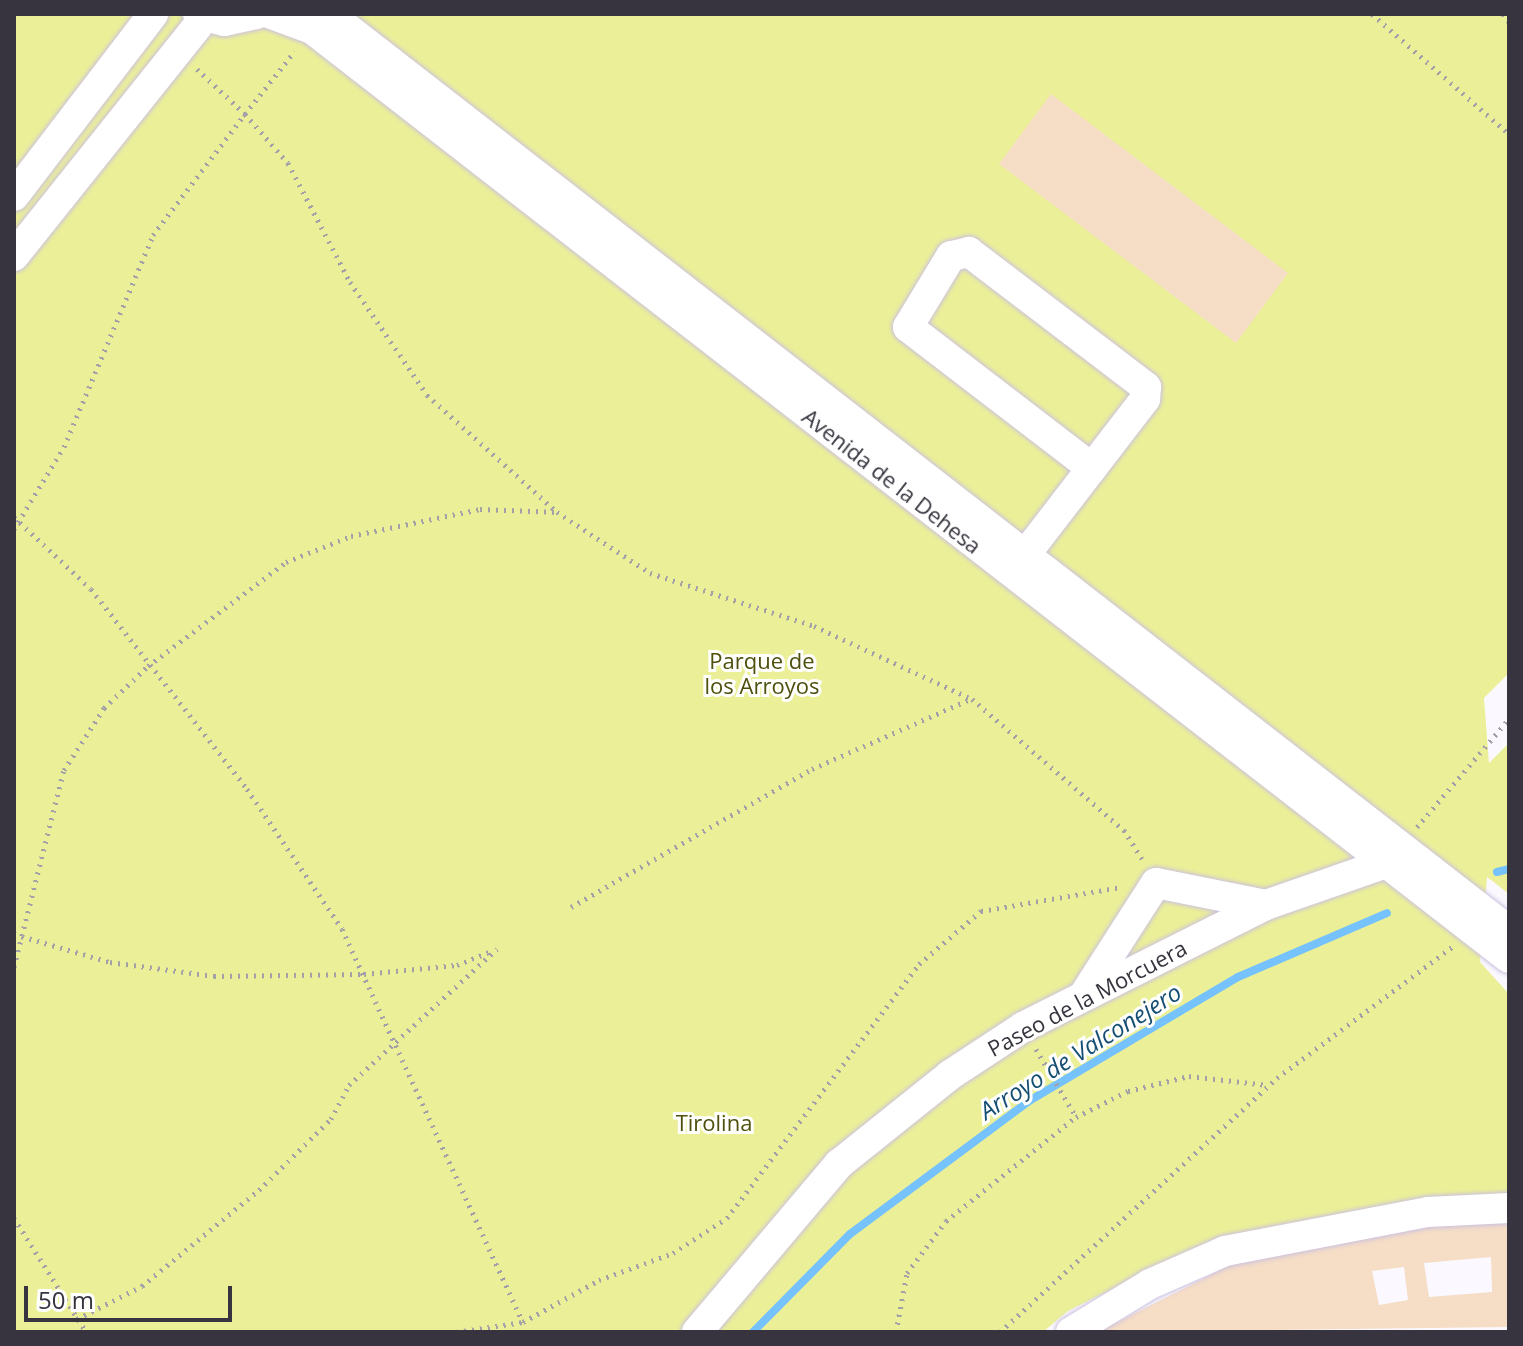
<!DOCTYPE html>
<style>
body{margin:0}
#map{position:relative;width:1523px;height:1346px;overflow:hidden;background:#fbf9ff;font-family:"Open Sans",sans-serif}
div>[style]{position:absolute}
.green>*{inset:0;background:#ebf098}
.stream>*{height:8px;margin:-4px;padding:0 4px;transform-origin:4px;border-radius:4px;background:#76c2fc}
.building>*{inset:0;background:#f5ddc6}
.path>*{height:5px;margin-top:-2.5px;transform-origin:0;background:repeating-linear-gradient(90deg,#a3a0a8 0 2px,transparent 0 8px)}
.roads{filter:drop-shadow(0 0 2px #ccc1de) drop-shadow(0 0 2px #ccc1de)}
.minor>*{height:30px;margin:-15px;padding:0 15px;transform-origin:15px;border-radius:15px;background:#fff}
span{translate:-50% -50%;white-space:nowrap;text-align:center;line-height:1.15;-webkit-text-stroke:6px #fff;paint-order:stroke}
.street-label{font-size:22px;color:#38343f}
.park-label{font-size:22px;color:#4f500d}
.water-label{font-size:24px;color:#154e73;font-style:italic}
.frame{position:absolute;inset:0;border:16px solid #38343f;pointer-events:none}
.scale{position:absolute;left:24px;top:1286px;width:208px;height:36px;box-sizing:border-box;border:4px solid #38343f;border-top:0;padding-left:10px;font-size:24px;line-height:28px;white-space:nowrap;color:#38343f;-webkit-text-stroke:6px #fff;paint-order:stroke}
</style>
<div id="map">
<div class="green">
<i style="clip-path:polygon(14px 14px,1509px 14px,1509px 673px,1484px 698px,1489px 763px,1509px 743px,1509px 894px,1487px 877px,1480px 962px,1509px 994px,1509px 1200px,1195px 1248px,1068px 1311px,1043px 1332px,14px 1332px)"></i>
</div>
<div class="stream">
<i style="left:1497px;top:872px;width:12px;rotate:-14deg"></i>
<i style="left:753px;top:1332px;width:138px;rotate:-45.3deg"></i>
<i style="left:850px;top:1234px;width:223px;rotate:-36.6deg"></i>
<i style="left:1029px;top:1101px;width:243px;rotate:-30.7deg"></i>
<i style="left:1238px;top:977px;width:162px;rotate:-23.2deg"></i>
</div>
<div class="building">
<i style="clip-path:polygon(1051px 94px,1288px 273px,1236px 343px,999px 164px)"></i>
<i style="clip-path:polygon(evenodd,1509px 1217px,1509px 1327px,1098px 1332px,1250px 1255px,1364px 1232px,1509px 1217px,1491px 1257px,1492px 1292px,1429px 1297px,1424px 1263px,1491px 1257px,1509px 1217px,1404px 1267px,1408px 1300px,1379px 1305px,1372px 1271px,1404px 1267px)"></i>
</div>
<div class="path">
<i style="left:1372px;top:14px;width:182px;rotate:41.2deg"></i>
<i style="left:1503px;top:14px;width:10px;rotate:53deg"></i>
<i style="left:197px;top:69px;width:66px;rotate:43.2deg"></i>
<i style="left:245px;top:114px;width:80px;rotate:-51.6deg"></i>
<i style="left:14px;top:517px;width:105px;rotate:43.1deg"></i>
<i style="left:91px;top:589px;width:254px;rotate:52deg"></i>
<i style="left:247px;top:789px;width:169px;rotate:55.8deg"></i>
<i style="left:342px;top:929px;width:433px;rotate:65.3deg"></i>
<i style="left:14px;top:529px;width:96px;rotate:-58.6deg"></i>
<i style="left:64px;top:447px;width:230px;rotate:-67.2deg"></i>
<i style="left:153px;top:235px;width:152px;rotate:-52.8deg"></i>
<i style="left:245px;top:114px;width:65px;rotate:48.7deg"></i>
<i style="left:288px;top:163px;width:134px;rotate:62.5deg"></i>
<i style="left:350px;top:282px;width:137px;rotate:55.7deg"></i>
<i style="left:427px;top:395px;width:175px;rotate:42deg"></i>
<i style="left:557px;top:512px;width:111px;rotate:33.3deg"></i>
<i style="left:650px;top:573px;width:172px;rotate:17.9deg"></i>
<i style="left:814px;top:626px;width:174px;rotate:24.8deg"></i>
<i style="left:972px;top:699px;width:201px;rotate:40.8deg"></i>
<i style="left:1124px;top:830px;width:34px;rotate:58deg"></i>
<i style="left:1417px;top:827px;width:142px;rotate:-49.6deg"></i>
<i style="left:571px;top:907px;width:278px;rotate:-29.8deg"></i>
<i style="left:812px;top:769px;width:174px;rotate:-23.8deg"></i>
<i style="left:14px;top:934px;width:100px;rotate:16.3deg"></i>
<i style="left:110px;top:962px;width:105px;rotate:7.7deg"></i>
<i style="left:214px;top:976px;width:150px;rotate:-0.8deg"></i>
<i style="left:364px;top:974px;width:93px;rotate:-5.5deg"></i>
<i style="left:457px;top:965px;width:38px;rotate:-22deg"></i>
<i style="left:14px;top:967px;width:203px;rotate:-75.8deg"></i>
<i style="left:64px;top:770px;width:74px;rotate:-57.2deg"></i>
<i style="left:104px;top:708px;width:61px;rotate:-43.7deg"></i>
<i style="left:148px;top:666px;width:173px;rotate:-37deg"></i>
<i style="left:286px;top:562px;width:70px;rotate:-21.8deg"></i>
<i style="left:351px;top:536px;width:132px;rotate:-11.8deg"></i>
<i style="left:480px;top:509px;width:77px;rotate:2.2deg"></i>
<i style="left:1036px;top:1049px;width:79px;rotate:59.5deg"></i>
<i style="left:14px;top:1218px;width:135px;rotate:57.7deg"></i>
<i style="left:77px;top:1319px;width:73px;rotate:-26.9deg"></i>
<i style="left:142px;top:1286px;width:151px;rotate:-39.4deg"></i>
<i style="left:259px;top:1190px;width:101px;rotate:-44.6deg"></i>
<i style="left:331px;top:1119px;width:38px;rotate:-62deg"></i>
<i style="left:349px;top:1085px;width:201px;rotate:-42.6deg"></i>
<i style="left:456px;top:1332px;width:68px;rotate:-8.5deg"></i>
<i style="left:523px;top:1322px;width:87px;rotate:-28.9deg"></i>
<i style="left:599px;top:1280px;width:79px;rotate:-20deg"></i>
<i style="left:673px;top:1253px;width:64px;rotate:-32.9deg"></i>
<i style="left:727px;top:1218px;width:318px;rotate:-52.9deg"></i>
<i style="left:919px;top:964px;width:82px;rotate:-40.5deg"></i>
<i style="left:981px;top:911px;width:143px;rotate:-9.7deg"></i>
<i style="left:896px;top:1332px;width:60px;rotate:-79.4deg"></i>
<i style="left:907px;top:1273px;width:65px;rotate:-53.1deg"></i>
<i style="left:946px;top:1221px;width:166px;rotate:-38.7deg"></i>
<i style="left:1076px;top:1117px;width:58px;rotate:-26.6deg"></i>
<i style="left:1128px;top:1091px;width:63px;rotate:-13.8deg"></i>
<i style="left:1189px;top:1076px;width:79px;rotate:6.6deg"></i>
<i style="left:1000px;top:1332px;width:376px;rotate:-42.5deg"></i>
<i style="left:1277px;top:1078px;width:219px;rotate:-36.8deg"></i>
</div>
<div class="roads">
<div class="minor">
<i style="left:198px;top:14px;width:27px;rotate:15deg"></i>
<i style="left:224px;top:21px;width:34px;rotate:-12deg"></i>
<i style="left:271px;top:14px;width:44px;rotate:20.1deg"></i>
<i style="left:312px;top:29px;width:1515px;rotate:37.82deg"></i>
<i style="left:329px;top:14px;width:1494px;rotate:37.85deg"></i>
<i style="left:14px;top:196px;width:229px;rotate:-52.6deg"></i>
<i style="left:14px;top:256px;width:306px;rotate:-51.4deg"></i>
<i style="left:1025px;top:555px;width:197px;rotate:-52.4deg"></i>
<i style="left:1145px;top:399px;width:12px;rotate:-85deg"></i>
<i style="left:1146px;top:387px;width:223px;rotate:-142.7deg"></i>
<i style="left:969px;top:252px;width:18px;rotate:167deg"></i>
<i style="left:951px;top:256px;width:83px;rotate:121.2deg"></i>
<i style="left:908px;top:327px;width:232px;rotate:37.5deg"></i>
<i style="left:1084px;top:995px;width:133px;rotate:-57.3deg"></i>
<i style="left:1156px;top:883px;width:112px;rotate:11.3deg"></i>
<i style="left:697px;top:1332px;width:220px;rotate:-49.8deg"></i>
<i style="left:839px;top:1164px;width:142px;rotate:-38.7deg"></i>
<i style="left:950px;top:1075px;width:87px;rotate:-33.3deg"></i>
<i style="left:1023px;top:1027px;width:272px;rotate:-26.7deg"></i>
<i style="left:1266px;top:905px;width:125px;rotate:-19.2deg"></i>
<i style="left:1071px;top:1332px;width:92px;rotate:-31.3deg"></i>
<i style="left:1150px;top:1284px;width:82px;rotate:-23.7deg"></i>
<i style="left:1225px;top:1251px;width:207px;rotate:-10.9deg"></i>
<i style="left:1428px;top:1212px;width:81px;rotate:-2.8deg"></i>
</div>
</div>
<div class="street-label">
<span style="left:892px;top:481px;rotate:38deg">Avenida de la Dehesa</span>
<span style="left:1087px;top:998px;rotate:-28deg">Paseo de la Morcuera</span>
</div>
<div class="park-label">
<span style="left:762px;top:673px">Parque de<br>los Arroyos</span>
<span style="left:714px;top:1123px">Tirolina</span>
</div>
<div class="water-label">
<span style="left:1080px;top:1051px;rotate:-32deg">Arroyo de Valconejero</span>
</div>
<div class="frame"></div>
<div class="scale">50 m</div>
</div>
